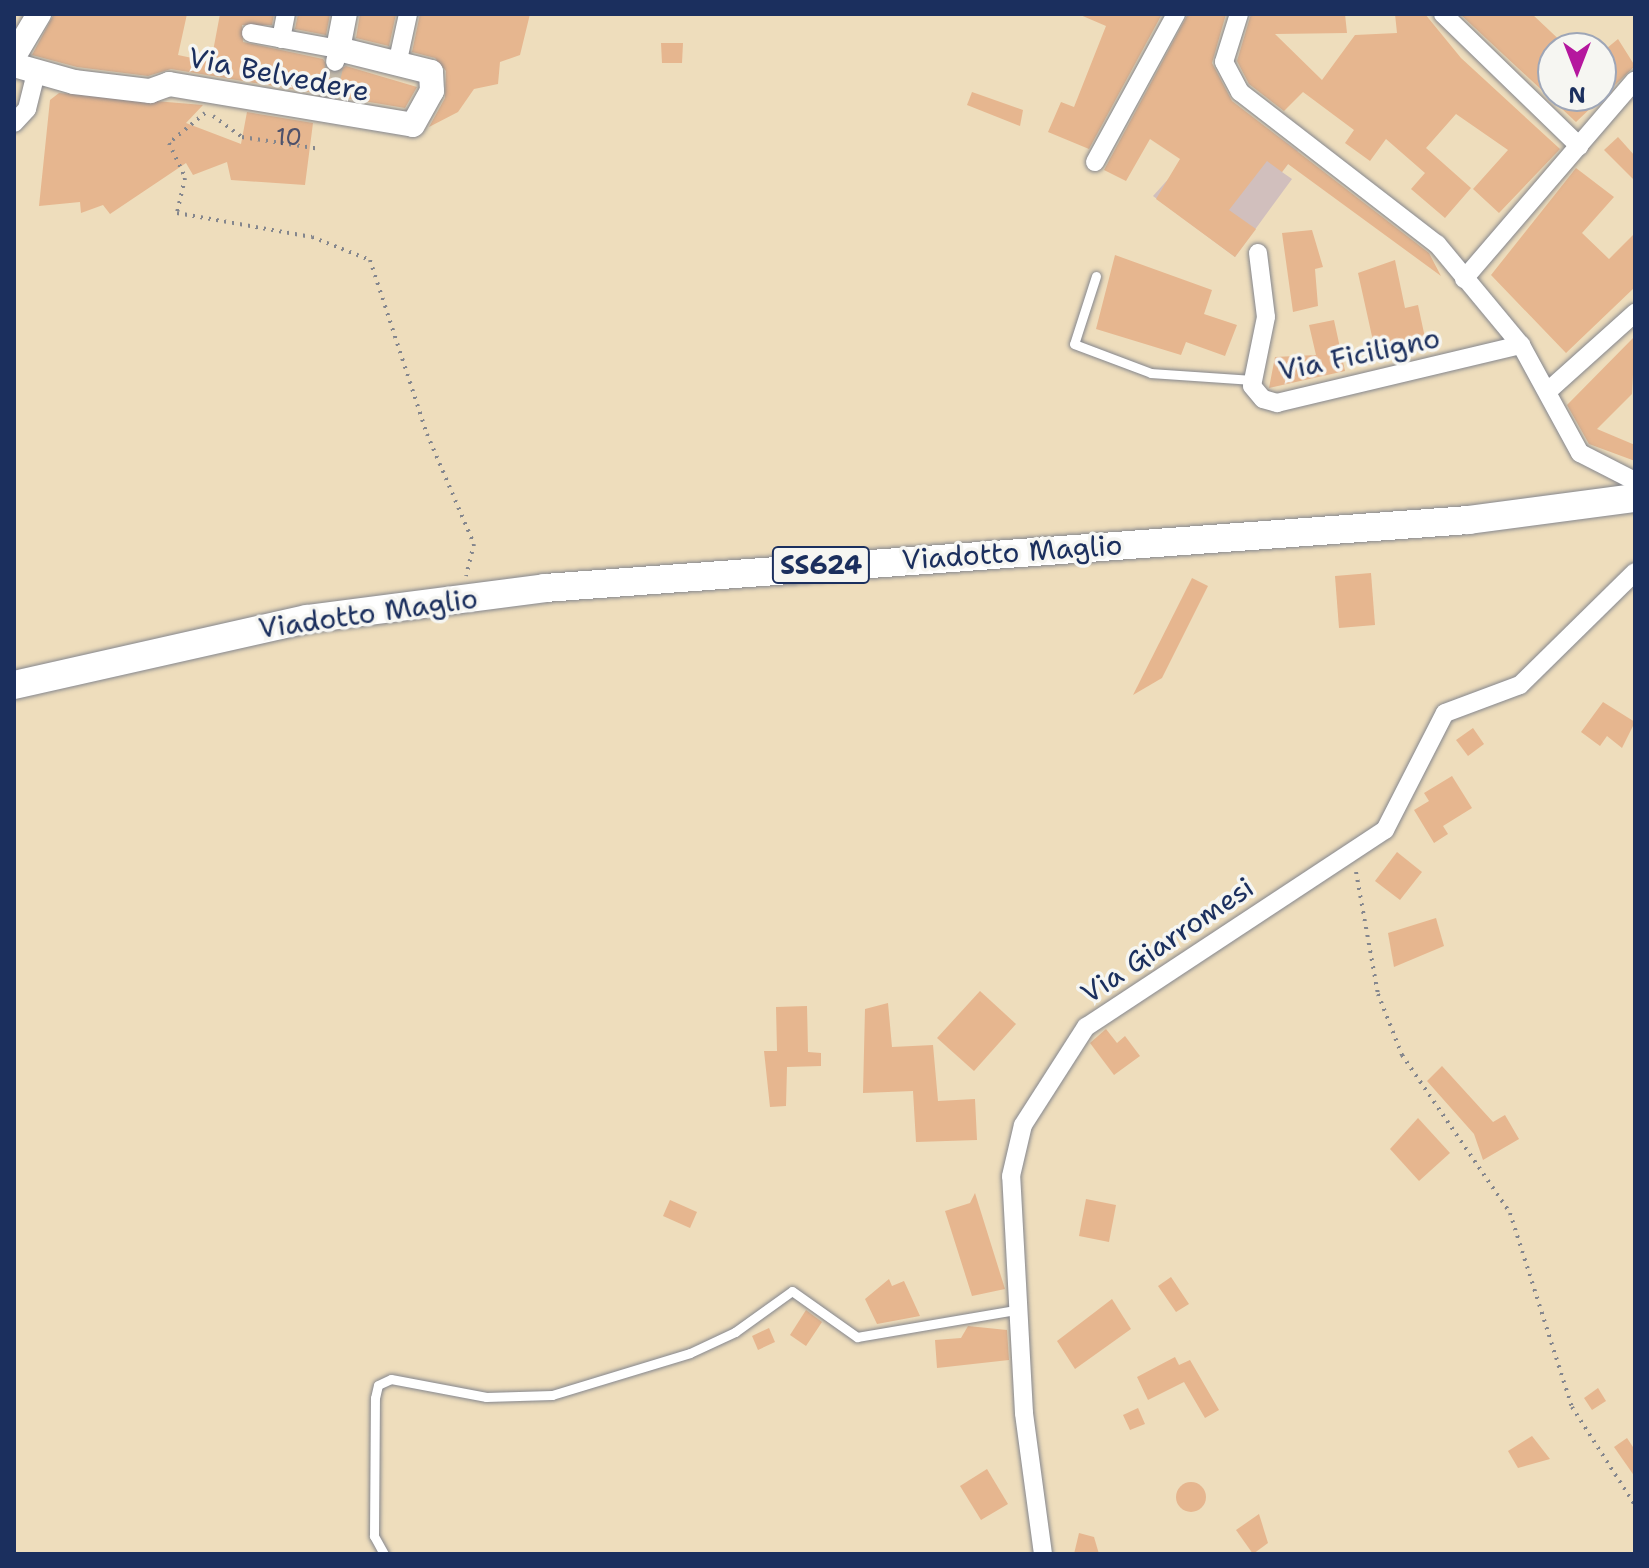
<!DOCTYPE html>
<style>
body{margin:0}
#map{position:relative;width:1649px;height:1568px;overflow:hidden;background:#eeddbc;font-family:"Shantell Sans",sans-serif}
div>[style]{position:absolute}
.industrial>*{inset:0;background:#d1bfbd}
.building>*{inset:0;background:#e6b68f}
.round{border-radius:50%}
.minor-tunnel>*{height:18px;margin-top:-9px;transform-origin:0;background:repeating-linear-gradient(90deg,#c4baa9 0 18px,transparent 0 27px)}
.path>*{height:4px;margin-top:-2px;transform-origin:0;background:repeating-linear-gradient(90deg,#84868d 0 2px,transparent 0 8px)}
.roads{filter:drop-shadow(0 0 2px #84868d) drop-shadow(0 0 2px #84868d)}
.service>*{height:9px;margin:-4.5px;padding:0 4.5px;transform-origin:4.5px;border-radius:4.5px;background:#fff}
.minor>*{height:18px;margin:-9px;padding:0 9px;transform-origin:9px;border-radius:9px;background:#fff}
.secondary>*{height:24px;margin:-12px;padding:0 12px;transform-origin:12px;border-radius:12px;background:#fff}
.primary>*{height:28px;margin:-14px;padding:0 14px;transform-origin:14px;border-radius:14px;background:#fff}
span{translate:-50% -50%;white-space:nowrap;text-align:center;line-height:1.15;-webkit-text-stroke:7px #f6f6f2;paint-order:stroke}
.number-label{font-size:24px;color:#4e516a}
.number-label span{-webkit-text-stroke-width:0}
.shield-label span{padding:2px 6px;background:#f6f6f2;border:2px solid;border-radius:6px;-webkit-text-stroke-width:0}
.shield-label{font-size:26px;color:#1b2f5e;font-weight:700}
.street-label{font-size:28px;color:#1b2f5e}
.frame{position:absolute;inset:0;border:16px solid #1b2f5e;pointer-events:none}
.north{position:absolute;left:1537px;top:32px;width:80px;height:80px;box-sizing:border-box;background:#f6f6f2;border:2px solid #9ea6b7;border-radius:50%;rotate:180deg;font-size:22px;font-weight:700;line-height:32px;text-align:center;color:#1b2f5e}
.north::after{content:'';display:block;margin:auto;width:28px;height:36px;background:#b5179e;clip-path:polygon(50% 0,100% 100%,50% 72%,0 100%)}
</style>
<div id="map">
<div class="industrial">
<i style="clip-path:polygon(1235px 105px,1298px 151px,1282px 172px,1292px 179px,1235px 257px,1153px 196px)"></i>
</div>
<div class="building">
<i style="clip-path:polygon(54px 14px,187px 14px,178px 55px,211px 62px,220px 14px,274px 14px,272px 25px,242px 25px,243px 42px,323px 59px,332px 73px,346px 66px,417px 87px,405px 108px,171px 69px,148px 76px,77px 67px,32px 55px)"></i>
<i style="clip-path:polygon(298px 14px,330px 14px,326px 35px,295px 29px)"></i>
<i style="clip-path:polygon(360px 14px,396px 14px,389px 46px,356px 38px)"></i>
<i style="clip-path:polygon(420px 14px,530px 14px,520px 55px,500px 62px,498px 84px,474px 89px,458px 112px,429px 127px,445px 98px,446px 71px,435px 58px,412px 52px)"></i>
<i style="clip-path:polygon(1078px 14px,1162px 14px,1089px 149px,1048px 132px,1061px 102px,1074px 107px,1106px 26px)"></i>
<i style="clip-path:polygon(1188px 14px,1226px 14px,1212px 63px,1232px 101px,1429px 253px,1441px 276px,1288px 164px,1282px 172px,1267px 161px,1229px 210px,1256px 229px,1235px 257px,1156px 199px,1180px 159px,1150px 139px,1126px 181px,1104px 170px)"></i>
<i style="clip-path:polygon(1251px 14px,1345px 14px,1347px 33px,1275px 34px,1322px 80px,1355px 35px,1397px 33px,1395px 14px,1425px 14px,1461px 58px,1560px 149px,1499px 213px,1473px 189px,1508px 150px,1456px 114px,1426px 148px,1471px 188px,1445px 218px,1411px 189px,1425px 173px,1386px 139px,1370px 161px,1345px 143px,1354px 130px,1303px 92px,1284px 111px,1249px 84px,1237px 61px)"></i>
<i style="clip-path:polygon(1460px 14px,1532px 14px,1568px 48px,1553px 48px,1553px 96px,1601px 96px,1601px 53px,1618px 39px,1635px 66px,1576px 122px)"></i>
<i style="clip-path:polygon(661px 43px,683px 43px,682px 63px,662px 63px)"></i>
<i style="clip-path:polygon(972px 92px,1023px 110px,1020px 126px,967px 105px)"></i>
<i style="clip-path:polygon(59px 93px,203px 105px,186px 123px,241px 144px,247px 112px,313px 123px,305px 185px,231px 180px,227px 162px,193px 175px,186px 163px,110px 214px,103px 205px,81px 213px,80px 202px,39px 206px,50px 100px)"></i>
<i style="clip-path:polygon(1618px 137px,1635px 156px,1635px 181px,1604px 150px)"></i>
<i style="clip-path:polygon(1576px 168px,1614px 197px,1582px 233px,1609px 259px,1635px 233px,1635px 287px,1566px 353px,1491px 275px)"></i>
<i style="clip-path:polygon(1312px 230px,1323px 267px,1315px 269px,1318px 306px,1293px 312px,1282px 233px)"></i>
<i style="clip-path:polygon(1115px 255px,1212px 290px,1204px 314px,1237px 325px,1225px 356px,1186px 342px,1181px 355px,1096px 329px)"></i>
<i style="clip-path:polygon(1395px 260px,1405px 308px,1418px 305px,1427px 347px,1377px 359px,1358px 273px)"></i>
<i style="clip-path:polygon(1334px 320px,1345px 371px,1269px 388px,1275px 357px,1316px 355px,1309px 325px)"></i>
<i style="clip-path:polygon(1635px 336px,1632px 394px,1597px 429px,1635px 445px,1635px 461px,1589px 444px,1567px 405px)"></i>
<i style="clip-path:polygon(1371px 573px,1375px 625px,1339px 628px,1335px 576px)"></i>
<i style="clip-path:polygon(1192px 578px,1208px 586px,1162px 678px,1133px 695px)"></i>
<i style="clip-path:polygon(1603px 702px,1635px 722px,1622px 748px,1607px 736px,1600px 746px,1581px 732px)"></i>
<i style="clip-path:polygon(1473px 728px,1484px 744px,1468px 756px,1456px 740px)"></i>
<i style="clip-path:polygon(1452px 776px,1472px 808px,1443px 826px,1448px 834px,1434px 843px,1414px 810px,1429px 801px,1424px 793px)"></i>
<i style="clip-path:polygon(1397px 852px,1422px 872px,1400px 900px,1375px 881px)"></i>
<i style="clip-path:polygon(1436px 918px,1444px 946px,1394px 967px,1388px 933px)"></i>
<i style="clip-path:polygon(980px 991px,1016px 1024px,974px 1071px,937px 1038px)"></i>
<i style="clip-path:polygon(888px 1003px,892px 1047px,933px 1045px,938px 1101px,975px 1099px,977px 1140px,916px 1142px,913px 1091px,863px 1093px,865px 1009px)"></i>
<i style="clip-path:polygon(807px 1006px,808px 1052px,821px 1053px,821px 1066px,787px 1067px,786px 1106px,770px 1107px,764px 1051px,777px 1051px,776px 1007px)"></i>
<i style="clip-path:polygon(1106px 1029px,1117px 1043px,1125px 1036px,1140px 1056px,1114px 1075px,1090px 1043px)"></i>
<i style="clip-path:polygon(1442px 1066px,1493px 1122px,1505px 1115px,1519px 1139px,1483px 1160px,1474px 1134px,1427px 1081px)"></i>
<i style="clip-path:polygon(1418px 1118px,1450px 1153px,1419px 1181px,1390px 1149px)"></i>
<i style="clip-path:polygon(975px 1193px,1005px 1289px,972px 1296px,945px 1211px,970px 1203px)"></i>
<i style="clip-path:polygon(1086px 1199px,1116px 1205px,1109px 1242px,1079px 1236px)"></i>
<i style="clip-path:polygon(670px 1200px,697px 1212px,690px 1228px,663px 1216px)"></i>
<i style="clip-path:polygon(1171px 1277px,1189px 1304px,1176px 1312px,1158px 1286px)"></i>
<i style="clip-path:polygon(889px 1279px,892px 1286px,904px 1281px,920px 1316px,877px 1324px,865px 1299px)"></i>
<i style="clip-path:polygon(1112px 1299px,1131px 1329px,1075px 1369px,1057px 1341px)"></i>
<i style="clip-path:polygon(806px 1310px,822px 1322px,806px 1346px,790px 1335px)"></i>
<i style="clip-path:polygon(968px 1326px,1007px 1330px,1009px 1360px,937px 1368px,935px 1340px,961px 1338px)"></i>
<i style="clip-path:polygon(769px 1328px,775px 1342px,758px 1350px,752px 1336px)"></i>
<i style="clip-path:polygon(1175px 1357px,1179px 1365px,1190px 1360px,1219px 1410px,1205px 1418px,1184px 1382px,1148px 1400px,1137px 1377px)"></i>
<i style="clip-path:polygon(1598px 1388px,1606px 1401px,1592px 1410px,1584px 1398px)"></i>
<i style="clip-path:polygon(1138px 1408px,1145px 1424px,1130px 1430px,1123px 1415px)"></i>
<i style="clip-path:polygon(1532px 1436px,1550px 1459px,1518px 1468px,1508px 1451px)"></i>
<i style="clip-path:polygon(1627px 1438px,1635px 1450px,1635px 1477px,1614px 1447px)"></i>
<i style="clip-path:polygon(987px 1469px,1008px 1504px,981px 1520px,960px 1486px)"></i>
<i class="round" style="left:1176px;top:1482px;width:30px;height:30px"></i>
<i style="clip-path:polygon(1259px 1514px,1268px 1543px,1253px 1554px,1236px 1530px)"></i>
<i style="clip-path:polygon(1079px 1533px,1094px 1537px,1099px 1554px,1074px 1554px)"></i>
</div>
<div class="minor-tunnel">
<i style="left:326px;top:105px;width:44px;rotate:-78.2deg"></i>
</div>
<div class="path">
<i style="left:205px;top:113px;width:47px;rotate:140.2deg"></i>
<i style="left:169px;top:143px;width:38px;rotate:65deg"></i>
<i style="left:185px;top:178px;width:36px;rotate:103deg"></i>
<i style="left:177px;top:213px;width:137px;rotate:10.1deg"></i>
<i style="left:312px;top:237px;width:62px;rotate:21.6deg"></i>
<i style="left:370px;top:260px;width:183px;rotate:71.9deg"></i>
<i style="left:427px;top:434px;width:120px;rotate:66.9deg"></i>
<i style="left:474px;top:544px;width:33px;rotate:104deg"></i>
<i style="left:213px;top:116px;width:36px;rotate:36deg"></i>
<i style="left:242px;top:137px;width:79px;rotate:8.7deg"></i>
<i style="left:1356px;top:872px;width:124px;rotate:79.8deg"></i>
<i style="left:1378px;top:994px;width:66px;rotate:68.5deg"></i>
<i style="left:1402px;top:1055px;width:191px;rotate:55.6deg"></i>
<i style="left:1510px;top:1213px;width:204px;rotate:72.3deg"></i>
<i style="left:1572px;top:1407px;width:117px;rotate:57.3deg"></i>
</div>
<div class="roads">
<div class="service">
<i style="left:1096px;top:276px;width:71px;rotate:107.9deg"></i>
<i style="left:1074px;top:344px;width:82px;rotate:20.6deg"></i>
<i style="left:1151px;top:373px;width:101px;rotate:4deg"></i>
<i style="left:384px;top:1554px;width:21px;rotate:-119deg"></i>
<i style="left:374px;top:1536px;width:138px;rotate:-89.6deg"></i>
<i style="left:375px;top:1398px;width:13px;rotate:-77deg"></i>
<i style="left:378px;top:1385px;width:14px;rotate:-25deg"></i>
<i style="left:391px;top:1379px;width:97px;rotate:10.7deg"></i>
<i style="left:486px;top:1397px;width:66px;rotate:-1.7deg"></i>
<i style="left:552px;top:1395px;width:144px;rotate:-16.9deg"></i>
<i style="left:690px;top:1353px;width:50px;rotate:-25deg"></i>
<i style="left:735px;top:1332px;width:70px;rotate:-35.7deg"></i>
<i style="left:792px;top:1291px;width:80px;rotate:35.3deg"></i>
<i style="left:857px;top:1337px;width:165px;rotate:-9.7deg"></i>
</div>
<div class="minor">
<i style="left:1239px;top:14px;width:50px;rotate:107.4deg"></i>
<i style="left:1224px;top:62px;width:34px;rotate:62deg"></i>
<i style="left:1240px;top:92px;width:249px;rotate:37.7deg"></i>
<i style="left:1437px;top:244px;width:131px;rotate:50.3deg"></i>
<i style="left:1521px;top:345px;width:123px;rotate:61.4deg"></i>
<i style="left:1580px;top:453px;width:62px;rotate:27deg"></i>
<i style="left:1443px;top:14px;width:190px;rotate:44.1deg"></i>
<i style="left:251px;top:33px;width:88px;rotate:10.4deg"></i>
<i style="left:338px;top:49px;width:13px;rotate:103deg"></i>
<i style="left:281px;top:39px;width:25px;rotate:-79deg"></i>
<i style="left:398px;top:60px;width:47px;rotate:-77.7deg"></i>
<i style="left:14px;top:123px;width:19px;rotate:-47deg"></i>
<i style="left:27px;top:109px;width:34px;rotate:-76deg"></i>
<i style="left:1095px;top:162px;width:169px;rotate:-61.3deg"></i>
<i style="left:1258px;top:253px;width:64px;rotate:82.9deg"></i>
<i style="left:1266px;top:317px;width:70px;rotate:101.5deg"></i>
<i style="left:1252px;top:386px;width:17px;rotate:50deg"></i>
<i style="left:1263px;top:399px;width:15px;rotate:16deg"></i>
<i style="left:1277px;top:403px;width:251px;rotate:-13.4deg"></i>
<i style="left:1464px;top:279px;width:262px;rotate:-49.3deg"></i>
<i style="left:1548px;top:391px;width:117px;rotate:-41.9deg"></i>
<i style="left:1043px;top:1554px;width:142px;rotate:-97.7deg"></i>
<i style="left:1024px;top:1413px;width:237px;rotate:-93.1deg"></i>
<i style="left:1011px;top:1176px;width:52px;rotate:-76.8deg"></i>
<i style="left:1023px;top:1125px;width:117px;rotate:-57.3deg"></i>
<i style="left:1086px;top:1027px;width:358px;rotate:-33.4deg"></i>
<i style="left:1385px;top:830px;width:131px;rotate:-62.9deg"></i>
<i style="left:1445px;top:713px;width:80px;rotate:-20.5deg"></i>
<i style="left:1520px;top:685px;width:161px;rotate:-44.5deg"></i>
</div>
<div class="secondary">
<i style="left:14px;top:56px;width:49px;rotate:-59.2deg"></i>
<i style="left:14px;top:65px;width:62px;rotate:15.8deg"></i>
<i style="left:74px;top:82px;width:77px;rotate:6.8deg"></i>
<i style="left:150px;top:91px;width:20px;rotate:-20deg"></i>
<i style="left:169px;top:84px;width:247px;rotate:9.5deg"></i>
<i style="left:413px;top:125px;width:39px;rotate:-61deg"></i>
<i style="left:432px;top:91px;width:19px;rotate:-93deg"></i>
<i style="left:431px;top:72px;width:96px;rotate:-166.1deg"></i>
<i style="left:338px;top:49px;width:36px;rotate:-79deg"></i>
</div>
<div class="primary">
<i style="left:14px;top:685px;width:300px;rotate:-12.7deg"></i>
<i style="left:307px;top:619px;width:240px;rotate:-7.4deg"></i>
<i style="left:545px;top:588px;width:926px;rotate:-4.21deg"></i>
<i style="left:1468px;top:520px;width:168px;rotate:-7.5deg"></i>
</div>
</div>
<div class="number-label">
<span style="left:289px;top:138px">10</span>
</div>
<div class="shield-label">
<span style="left:821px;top:565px">SS624</span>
</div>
<div class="street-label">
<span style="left:279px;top:74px;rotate:11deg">Via Belvedere</span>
<span style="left:1359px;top:354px;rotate:-12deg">Via Ficiligno</span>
<span style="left:1012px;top:552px;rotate:-4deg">Viadotto Maglio</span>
<span style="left:368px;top:613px;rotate:-8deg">Viadotto Maglio</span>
<span style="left:1167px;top:940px;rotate:-34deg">Via Giarromesi</span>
</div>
<div class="frame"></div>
<div class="north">N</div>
</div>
